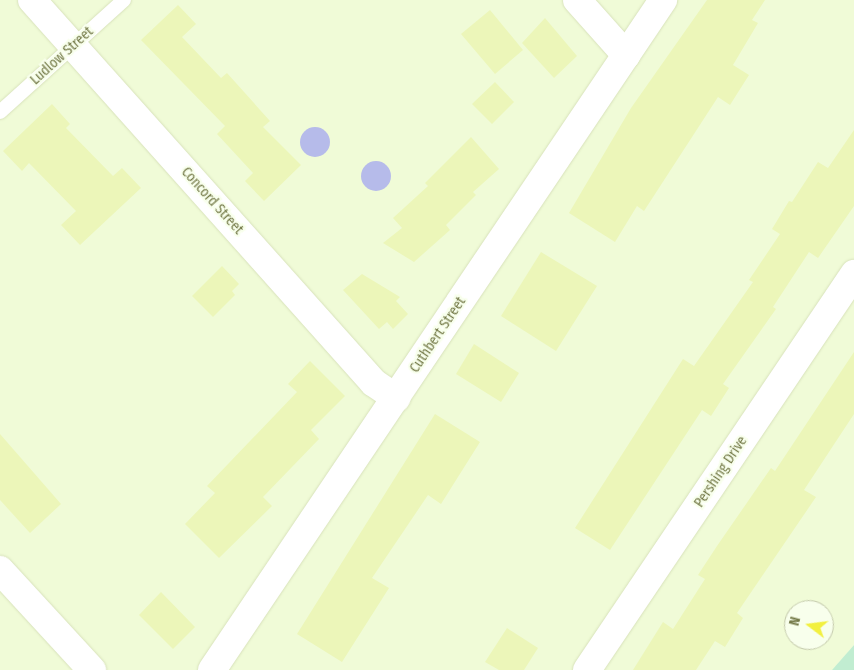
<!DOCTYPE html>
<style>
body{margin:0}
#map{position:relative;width:854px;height:670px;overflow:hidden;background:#f4fee4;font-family:"Fira Sans Condensed",sans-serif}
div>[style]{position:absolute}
.residential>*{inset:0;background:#f0fbd7}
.green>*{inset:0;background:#c1edd1}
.water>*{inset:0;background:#b6bbea}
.round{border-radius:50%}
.building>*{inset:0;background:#ecf6b9}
.roads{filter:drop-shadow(0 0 1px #d8e2bb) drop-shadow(0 0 1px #d8e2bb)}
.lane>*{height:14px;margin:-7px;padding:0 7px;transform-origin:7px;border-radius:7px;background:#fff}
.street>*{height:28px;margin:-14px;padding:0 14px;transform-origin:14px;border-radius:14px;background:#fff}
span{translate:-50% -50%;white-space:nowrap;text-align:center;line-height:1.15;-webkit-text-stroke:4.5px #f8ffec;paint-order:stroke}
.street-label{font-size:14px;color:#737947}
.north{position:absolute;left:784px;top:600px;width:50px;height:50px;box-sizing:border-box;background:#f8ffec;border:1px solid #c3c9aa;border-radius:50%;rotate:285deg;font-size:14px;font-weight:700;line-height:20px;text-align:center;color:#737947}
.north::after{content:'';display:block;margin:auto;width:18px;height:22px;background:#f2f03f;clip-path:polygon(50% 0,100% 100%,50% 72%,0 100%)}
</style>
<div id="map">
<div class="residential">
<i style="clip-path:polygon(evenodd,0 0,854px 0,854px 645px,832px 670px,0 670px,0 0,794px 610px,824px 610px,824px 640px,794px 640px,794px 610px)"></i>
</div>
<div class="green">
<i style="clip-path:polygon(854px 645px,854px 670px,832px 670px)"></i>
</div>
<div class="water">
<i class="round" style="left:300px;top:127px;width:30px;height:30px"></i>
<i class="round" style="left:361px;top:161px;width:30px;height:30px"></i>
</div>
<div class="building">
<i style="clip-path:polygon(707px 0,765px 0,752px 20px,758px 23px,733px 65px,749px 75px,730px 105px,718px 97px,644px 211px,637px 206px,615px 242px,569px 213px,631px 108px)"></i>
<i style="clip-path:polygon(178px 5px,196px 24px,182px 37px,221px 78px,227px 73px,270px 121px,263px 127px,301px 165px,264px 201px,245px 181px,253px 173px,217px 134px,225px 126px,141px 40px)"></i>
<i style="clip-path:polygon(490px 10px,523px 50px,495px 74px,461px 34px)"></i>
<i style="clip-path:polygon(545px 18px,577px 56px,554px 78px,522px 43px)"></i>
<i style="clip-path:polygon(495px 82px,514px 102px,492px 124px,472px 104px)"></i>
<i style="clip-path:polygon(52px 104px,70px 124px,66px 128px,113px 176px,122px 168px,141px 188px,80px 245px,61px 225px,76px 211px,29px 163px,22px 171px,3px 151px)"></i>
<i style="clip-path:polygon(854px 130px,854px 206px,818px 258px,809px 252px,773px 307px,776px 309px,723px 384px,729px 388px,711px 416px,702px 410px,610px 550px,575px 528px,683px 359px,694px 366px,753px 282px,749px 280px,780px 234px,772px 229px,789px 201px,792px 202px,818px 162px,828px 168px)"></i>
<i style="clip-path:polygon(471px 137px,499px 169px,473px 192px,476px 195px,446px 225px,450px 230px,414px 262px,383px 243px,402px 228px,393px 218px,428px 186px,425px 183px)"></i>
<i style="clip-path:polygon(541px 252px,597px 286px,556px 351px,501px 316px)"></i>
<i style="clip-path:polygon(222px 266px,239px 284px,232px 291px,235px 295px,213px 317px,192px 296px)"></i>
<i style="clip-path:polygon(362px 274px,400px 297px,396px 301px,408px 314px,393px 329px,387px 322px,379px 329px,343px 290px)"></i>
<i style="clip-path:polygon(474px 344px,519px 373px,501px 402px,456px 374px)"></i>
<i style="clip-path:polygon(854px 352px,854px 414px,804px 490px,816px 497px,737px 613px,743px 618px,725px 647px,715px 641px,696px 670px,633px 670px,663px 622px,673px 629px,705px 579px,698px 575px,717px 546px,771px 468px,775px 471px)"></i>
<i style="clip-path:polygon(310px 361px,345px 396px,311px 430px,319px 439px,263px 497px,272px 506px,219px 558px,185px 524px,215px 493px,207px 486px,297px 392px,288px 384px)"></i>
<i style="clip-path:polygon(435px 414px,480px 442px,441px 504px,428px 495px,372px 578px,389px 588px,342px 662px,297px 634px)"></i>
<i style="clip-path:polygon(0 434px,61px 504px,30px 533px,0 500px)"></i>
<i style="clip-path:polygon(161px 592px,195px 627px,173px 649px,139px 615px)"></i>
<i style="clip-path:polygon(507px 628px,538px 648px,524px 670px,499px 670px,485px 662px)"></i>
</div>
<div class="roads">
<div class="lane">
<i style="left:0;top:112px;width:167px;rotate:-42.1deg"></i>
</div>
<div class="street">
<i style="left:32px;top:0;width:513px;rotate:48.24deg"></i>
<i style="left:374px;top:383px;width:27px;rotate:34deg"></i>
<i style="left:577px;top:0;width:74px;rotate:48.3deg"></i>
<i style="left:0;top:570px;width:136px;rotate:47.4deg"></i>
<i style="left:212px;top:670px;width:808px;rotate:-56.05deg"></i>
<i style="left:587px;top:670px;width:478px;rotate:-56deg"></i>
</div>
</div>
<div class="street-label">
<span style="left:62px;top:56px;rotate:-42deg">Ludlow Street</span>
<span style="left:212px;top:201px;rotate:48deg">Concord Street</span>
<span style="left:438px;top:335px;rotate:-56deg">Cuthbert Street</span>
<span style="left:721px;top:472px;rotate:-56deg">Pershing Drive</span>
</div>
<div class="north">N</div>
</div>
